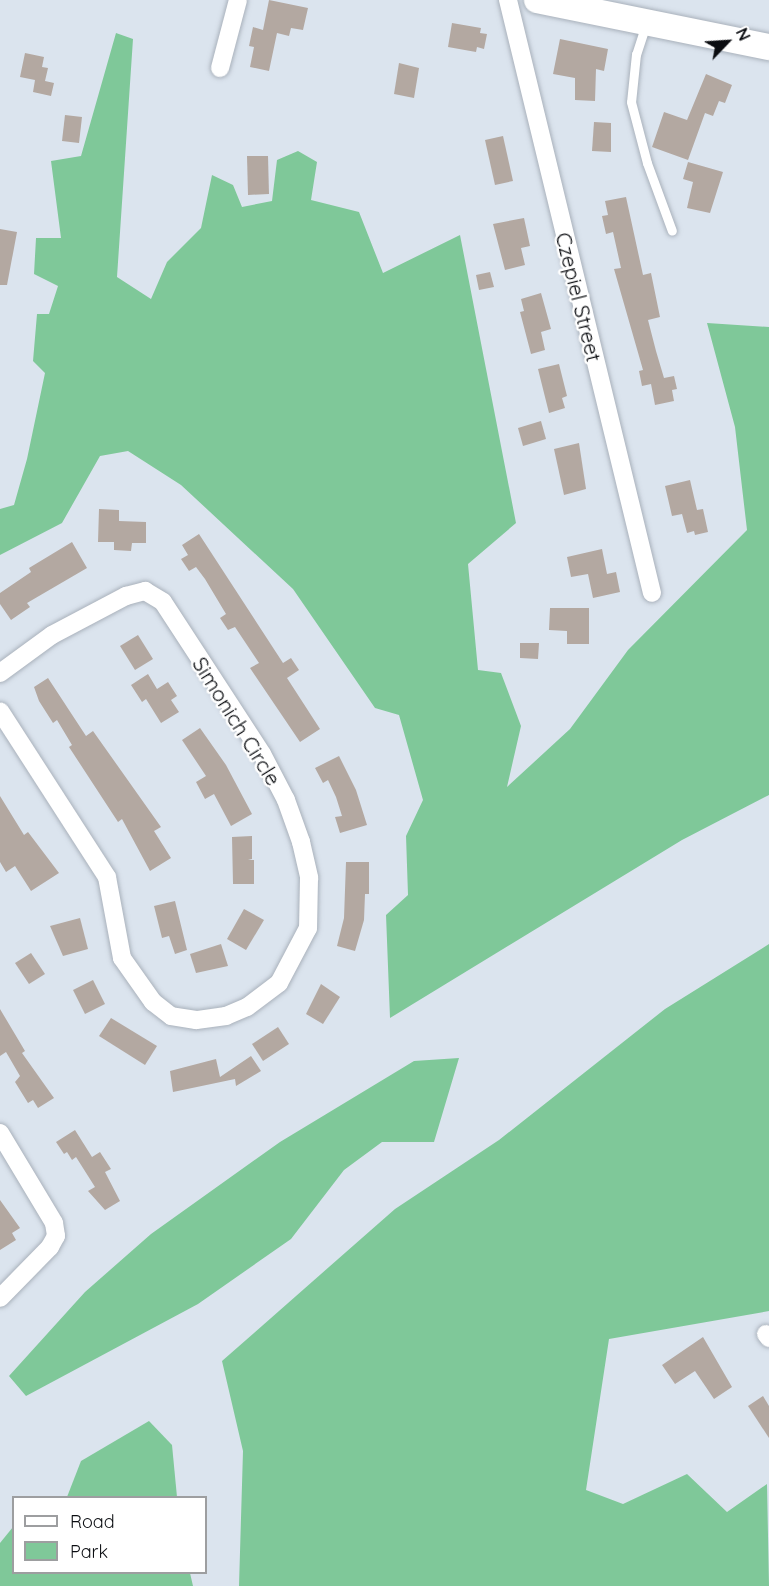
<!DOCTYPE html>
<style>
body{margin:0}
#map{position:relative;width:769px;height:1586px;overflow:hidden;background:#dbe4ee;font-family:Quicksand,sans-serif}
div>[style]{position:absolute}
.green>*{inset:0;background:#7fc899}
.building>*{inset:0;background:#b3a8a1}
.roads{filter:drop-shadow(0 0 2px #a9b1bb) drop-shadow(0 0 2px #a9b1bb)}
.service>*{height:9px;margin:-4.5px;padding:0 4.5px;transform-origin:4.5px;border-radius:4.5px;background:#fff}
.minor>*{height:18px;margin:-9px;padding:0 9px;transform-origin:9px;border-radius:9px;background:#fff}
.secondary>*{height:26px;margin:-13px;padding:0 13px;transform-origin:13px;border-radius:13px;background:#fff}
span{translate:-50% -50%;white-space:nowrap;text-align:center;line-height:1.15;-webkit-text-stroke:5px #fff;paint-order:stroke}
.street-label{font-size:21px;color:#0b0d11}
.legend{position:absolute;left:12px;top:1496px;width:195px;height:78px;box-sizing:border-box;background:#fff;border:2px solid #9d9ea0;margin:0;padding:8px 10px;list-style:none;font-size:18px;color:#0b0d11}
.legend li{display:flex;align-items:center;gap:12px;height:30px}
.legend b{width:30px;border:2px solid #9d9ea0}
.north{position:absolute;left:697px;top:12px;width:60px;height:60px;-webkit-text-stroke:4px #fff;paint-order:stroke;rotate:65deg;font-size:16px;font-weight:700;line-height:24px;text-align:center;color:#0b0d11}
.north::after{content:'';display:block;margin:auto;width:21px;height:27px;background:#0b0d11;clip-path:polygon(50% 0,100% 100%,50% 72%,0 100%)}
</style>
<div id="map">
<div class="green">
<i style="clip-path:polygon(116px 33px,133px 39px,117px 277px,151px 299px,167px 262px,201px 228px,212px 175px,233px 185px,242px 207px,272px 201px,277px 160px,298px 151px,317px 162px,311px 200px,359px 212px,383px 273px,460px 235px,516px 523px,468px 564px,478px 670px,501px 673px,521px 726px,507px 787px,570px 729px,628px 650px,747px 530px,735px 427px,707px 323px,769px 327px,769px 795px,682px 840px,390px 1018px,386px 915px,408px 895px,406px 836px,423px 800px,399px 715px,375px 708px,293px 589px,181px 485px,128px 451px,100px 456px,62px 523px,0 555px,0 509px,14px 505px,27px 459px,45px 373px,33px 361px,37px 314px,49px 314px,58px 286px,34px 274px,36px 238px,61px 238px,51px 161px,81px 156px)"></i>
<i style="clip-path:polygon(769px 944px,769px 1311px,609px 1339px,586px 1490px,623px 1504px,687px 1474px,727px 1512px,767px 1484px,769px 1586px,239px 1586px,243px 1451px,222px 1361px,395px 1209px,499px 1140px,665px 1009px)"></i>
<i style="clip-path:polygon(459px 1058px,434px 1142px,382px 1142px,344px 1170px,291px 1239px,198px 1304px,26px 1396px,9px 1376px,85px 1292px,151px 1234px,280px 1142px,414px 1061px)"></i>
<i style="clip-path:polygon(149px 1421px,172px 1445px,177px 1497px,67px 1497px,81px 1461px)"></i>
<i style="clip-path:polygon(13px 1527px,14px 1572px,190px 1573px,193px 1586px,0 1586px,0 1543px)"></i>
</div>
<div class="building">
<i style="clip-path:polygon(269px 0,308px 8px,303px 30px,291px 28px,289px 36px,277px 33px,269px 71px,250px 67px,254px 47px,249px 46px,253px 27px,263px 30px)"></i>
<i style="clip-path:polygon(452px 23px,481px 28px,480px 33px,487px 34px,484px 49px,477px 47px,476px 52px,448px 47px)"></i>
<i style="clip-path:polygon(560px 39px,608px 49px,604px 71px,596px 69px,595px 101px,575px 100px,575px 78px,553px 74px)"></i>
<i style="clip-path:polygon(25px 53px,44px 57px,42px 67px,48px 68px,45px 81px,54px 83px,51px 96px,33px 92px,35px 80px,20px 77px)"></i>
<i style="clip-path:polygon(399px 63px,419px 68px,414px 98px,394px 94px)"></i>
<i style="clip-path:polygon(706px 74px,732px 85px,725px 103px,719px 101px,713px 116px,705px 113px,688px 160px,652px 147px,664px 112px,687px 120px)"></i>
<i style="clip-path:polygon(65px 115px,82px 117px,79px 143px,62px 141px)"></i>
<i style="clip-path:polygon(594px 122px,611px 123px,611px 152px,592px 151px)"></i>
<i style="clip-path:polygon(503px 136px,513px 181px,495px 185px,485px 140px)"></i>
<i style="clip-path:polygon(247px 156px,268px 156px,269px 194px,248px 195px)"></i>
<i style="clip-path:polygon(688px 162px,723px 172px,710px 213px,687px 208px,693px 182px,683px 179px)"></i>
<i style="clip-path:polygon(626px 197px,643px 275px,651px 273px,660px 317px,648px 320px,656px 351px,664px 378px,674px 376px,677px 389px,672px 390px,674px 401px,655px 405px,651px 384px,642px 386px,639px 371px,643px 370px,614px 269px,621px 268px,613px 232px,606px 234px,602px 216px,608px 215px,605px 201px)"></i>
<i style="clip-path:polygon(524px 218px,530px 246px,521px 248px,525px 265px,505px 270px,493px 224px)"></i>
<i style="clip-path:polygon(0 229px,17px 232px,7px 285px,0 285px)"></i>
<i style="clip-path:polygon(490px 272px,494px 287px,479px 290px,476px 275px)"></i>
<i style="clip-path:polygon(541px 293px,551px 329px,541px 332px,545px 350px,531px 354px,520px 312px,524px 311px,521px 299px)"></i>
<i style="clip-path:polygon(559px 364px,567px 396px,562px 398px,565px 408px,549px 413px,538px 369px)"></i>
<i style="clip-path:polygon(541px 421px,546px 439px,523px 446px,518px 428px)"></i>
<i style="clip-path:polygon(579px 443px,586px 489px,564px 495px,554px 449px)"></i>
<i style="clip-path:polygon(690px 480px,697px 510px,703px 509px,708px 532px,695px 535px,694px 531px,687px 533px,682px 514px,672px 516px,665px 486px)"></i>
<i style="clip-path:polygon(99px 509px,119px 510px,119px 521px,146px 522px,146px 543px,132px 543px,131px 551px,114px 550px,114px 542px,98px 542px)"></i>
<i style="clip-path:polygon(199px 534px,283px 663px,291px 658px,299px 670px,287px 678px,320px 729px,300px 742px,250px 668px,259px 663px,235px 627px,228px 630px,220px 618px,226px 614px,205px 579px,196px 567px,189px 571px,181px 559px,188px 555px,182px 545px)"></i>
<i style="clip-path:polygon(72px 542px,87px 568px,27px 603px,30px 607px,11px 620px,0 604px,0 593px,31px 572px,29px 568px)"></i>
<i style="clip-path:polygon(602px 549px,607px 574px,616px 572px,620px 592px,593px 598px,588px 574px,571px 577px,567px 557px)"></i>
<i style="clip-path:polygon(550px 608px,589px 608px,589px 644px,567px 644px,567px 631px,549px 630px)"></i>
<i style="clip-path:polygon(138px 635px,153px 659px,135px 670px,120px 646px)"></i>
<i style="clip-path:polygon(520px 643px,539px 643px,538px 659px,520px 658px)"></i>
<i style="clip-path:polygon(148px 674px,157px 689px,168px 682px,177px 696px,171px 700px,179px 712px,161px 723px,146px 699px,142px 702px,131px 685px)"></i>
<i style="clip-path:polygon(48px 678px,86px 736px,93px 731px,161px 827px,154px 831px,171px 858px,150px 871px,122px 819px,118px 822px,69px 747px,72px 745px,57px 720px,53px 723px,39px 701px,34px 687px)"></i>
<i style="clip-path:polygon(200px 728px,226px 765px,252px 814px,231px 826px,214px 794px,205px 799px,196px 782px,206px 776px,182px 740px)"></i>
<i style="clip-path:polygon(339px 756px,356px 790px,367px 825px,340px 833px,335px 817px,342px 816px,336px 797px,328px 780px,323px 783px,315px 768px)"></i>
<i style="clip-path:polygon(0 796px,24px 835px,28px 832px,59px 873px,31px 891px,15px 866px,6px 872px,0 862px)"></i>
<i style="clip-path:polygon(252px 836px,252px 859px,248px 860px,254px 860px,254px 884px,233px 884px,232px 837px)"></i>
<i style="clip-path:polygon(346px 862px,369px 862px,369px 894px,365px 894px,364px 920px,355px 951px,337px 946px,344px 918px)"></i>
<i style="clip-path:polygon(175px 901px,187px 950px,175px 954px,169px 936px,162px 938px,154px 906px)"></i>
<i style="clip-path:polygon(244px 909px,264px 920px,246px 950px,227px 939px)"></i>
<i style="clip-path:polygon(80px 918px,88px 949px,63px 956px,50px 926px)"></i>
<i style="clip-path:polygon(221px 944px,228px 966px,196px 973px,190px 954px)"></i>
<i style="clip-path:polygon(31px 953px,45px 974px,29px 984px,15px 963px)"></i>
<i style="clip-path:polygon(93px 980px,105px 1004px,85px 1014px,73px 990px)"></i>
<i style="clip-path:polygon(321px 984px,340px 997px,323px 1024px,306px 1014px)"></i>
<i style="clip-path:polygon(0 1009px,25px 1051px,22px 1053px,54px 1098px,38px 1108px,33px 1100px,28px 1103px,15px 1082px,20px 1076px,6px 1052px,0 1056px)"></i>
<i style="clip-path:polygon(111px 1018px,157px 1046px,145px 1065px,99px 1036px)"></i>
<i style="clip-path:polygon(278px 1027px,289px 1044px,263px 1061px,252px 1044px)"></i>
<i style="clip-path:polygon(251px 1056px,261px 1071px,236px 1086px,235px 1079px,173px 1092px,170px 1071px,216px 1059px,220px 1077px)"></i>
<i style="clip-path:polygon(75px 1130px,92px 1157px,100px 1152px,111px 1169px,105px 1172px,120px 1201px,105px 1210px,88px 1191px,95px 1187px,76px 1157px,72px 1160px,67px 1152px,64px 1154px,56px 1142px)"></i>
<i style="clip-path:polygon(0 1200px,20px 1228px,12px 1233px,16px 1240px,0 1250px)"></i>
<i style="clip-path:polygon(703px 1337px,732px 1387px,714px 1399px,695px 1371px,675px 1384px,662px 1365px)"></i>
<i style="clip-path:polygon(763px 1396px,769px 1406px,769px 1438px,748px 1406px)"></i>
</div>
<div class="roads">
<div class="service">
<i style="left:646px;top:24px;width:32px;rotate:108deg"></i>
<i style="left:636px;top:54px;width:48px;rotate:95.9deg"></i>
<i style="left:631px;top:102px;width:63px;rotate:75.3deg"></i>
<i style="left:647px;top:163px;width:72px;rotate:69.8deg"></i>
</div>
<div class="minor">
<i style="left:508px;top:0;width:610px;rotate:76.35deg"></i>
<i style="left:220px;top:68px;width:70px;rotate:-75.2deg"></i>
<i style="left:0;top:673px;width:64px;rotate:-36.2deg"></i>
<i style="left:52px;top:635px;width:84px;rotate:-27.8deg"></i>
<i style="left:126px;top:596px;width:20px;rotate:-15deg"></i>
<i style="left:145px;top:591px;width:21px;rotate:31deg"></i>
<i style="left:163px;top:602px;width:181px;rotate:56.9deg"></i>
<i style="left:262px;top:754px;width:52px;rotate:62.4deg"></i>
<i style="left:286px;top:800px;width:45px;rotate:70.3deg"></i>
<i style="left:301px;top:842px;width:37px;rotate:77deg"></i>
<i style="left:309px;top:878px;width:50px;rotate:91.1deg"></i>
<i style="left:308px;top:928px;width:62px;rotate:117.8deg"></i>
<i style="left:279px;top:983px;width:40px;rotate:143deg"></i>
<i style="left:247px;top:1007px;width:23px;rotate:157deg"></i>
<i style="left:226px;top:1016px;width:30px;rotate:172deg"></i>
<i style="left:196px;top:1020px;width:25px;rotate:-171deg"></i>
<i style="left:171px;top:1016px;width:23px;rotate:-142deg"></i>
<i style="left:153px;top:1002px;width:54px;rotate:-125.2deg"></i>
<i style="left:122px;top:958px;width:82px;rotate:-100.5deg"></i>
<i style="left:107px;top:877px;width:197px;rotate:-122.8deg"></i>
<i style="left:0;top:1133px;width:105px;rotate:59deg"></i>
<i style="left:54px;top:1223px;width:13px;rotate:81deg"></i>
<i style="left:56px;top:1236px;width:13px;rotate:119deg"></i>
<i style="left:50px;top:1247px;width:71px;rotate:134.4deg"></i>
<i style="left:766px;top:1334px;width:5px;rotate:53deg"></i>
</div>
<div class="secondary">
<i style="left:537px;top:0;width:237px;rotate:11.5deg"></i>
</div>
</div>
<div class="street-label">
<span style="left:579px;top:297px;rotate:76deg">Czepiel Street</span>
<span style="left:237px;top:721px;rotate:58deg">Simonich Circle</span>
</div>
<ul class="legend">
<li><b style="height:8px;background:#fff"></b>Road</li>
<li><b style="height:16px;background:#7fc899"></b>Park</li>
</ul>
<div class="north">N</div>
</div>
